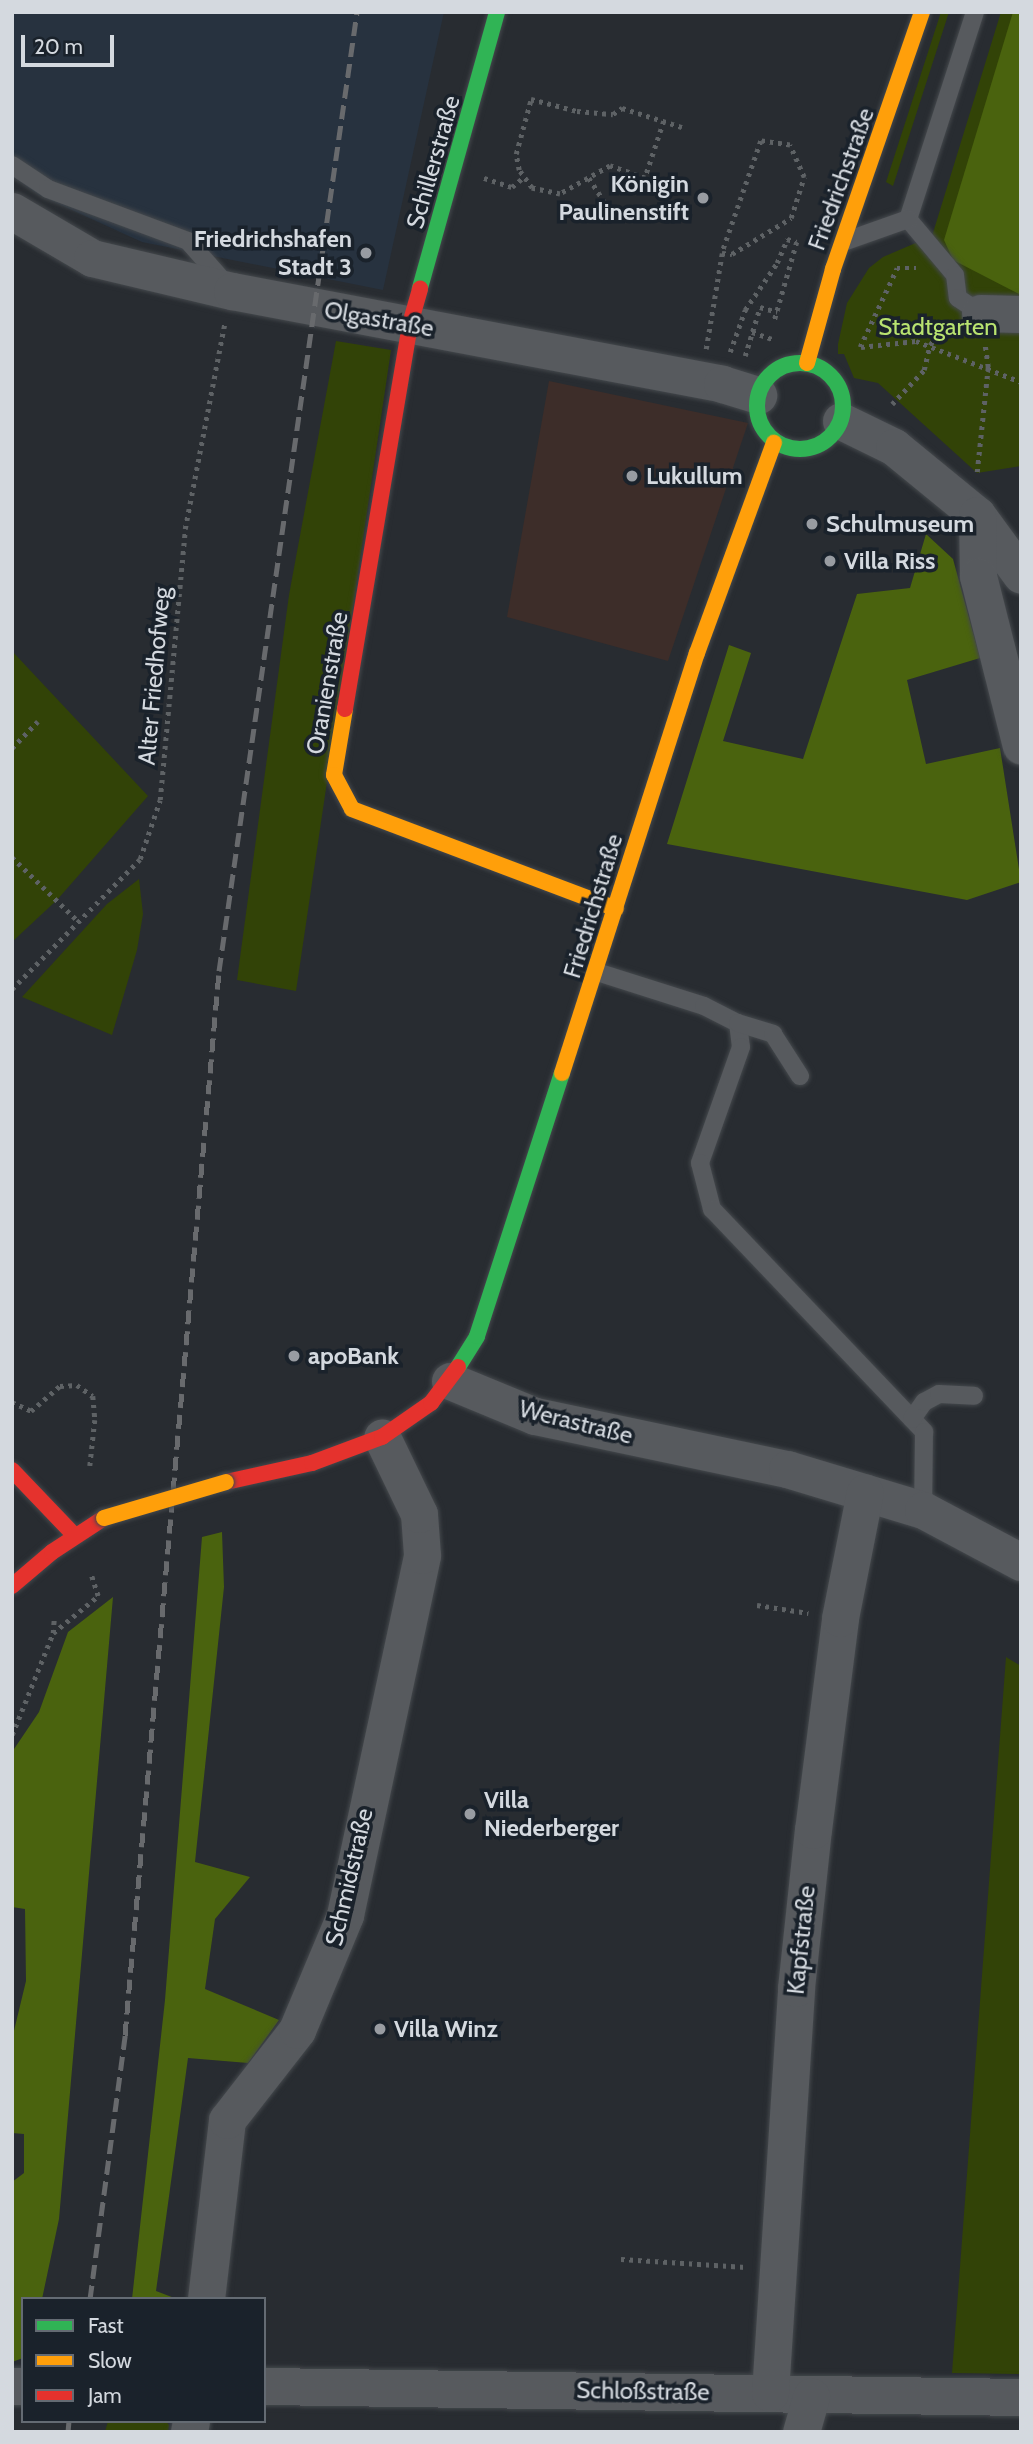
<!DOCTYPE html>
<meta charset="utf-8">
<style>
body{margin:0}
#map{position:relative;width:1033px;height:2444px;overflow:hidden;background:#282c31;font-family:Cabin,sans-serif}
div>[style]{position:absolute}
.commercial>*{inset:0;background:#3d2d29}
.built>*{inset:0;background:#27323f}
.green>*{inset:0;background:#324307}
.forest>*{inset:0;background:#4a630e}
.path>*{height:4.5px;margin-top:-2.25px;transform-origin:0;background:repeating-linear-gradient(90deg,#5e6265 0 3.5px,transparent 0 8.5px)}
.roads{filter:drop-shadow(0 0 2px #44484c) drop-shadow(0 0 2px #44484c)}
.lane>*{height:18px;margin:-9px;padding:0 9px;transform-origin:9px;border-radius:9px;background:#575a5e}
.street>*{height:37px;margin:-18.5px;padding:0 18.5px;transform-origin:18.5px;border-radius:18.5px;background:#575a5e}
.fast>*{height:16px;margin:-8px;padding:0 8px;transform-origin:8px;border-radius:8px;background:#30b455}
.fast>.ring{margin:-8px;padding:0;box-sizing:content-box;background:none;border:16px solid #30b455;border-radius:50%}
.slow>*{height:16px;margin:-8px;padding:0 8px;transform-origin:8px;border-radius:8px;background:#ff9f0a}
.jam>*{height:16px;margin:-8px;padding:0 8px;transform-origin:8px;border-radius:8px;background:#e5322d}
.rail>*{height:5px;margin-top:-2.5px;transform-origin:0;background:repeating-linear-gradient(90deg,#686a6d 0 14px,transparent 0 21px)}
.bridges{filter:drop-shadow(0 0 2px #44484c) drop-shadow(0 0 2px #44484c)}
.slow-bridge>*{height:16px;margin:-8px;padding:0 8px;transform-origin:8px;border-radius:8px;background:#ff9f0a}
.dots>*{width:19px;height:19px;translate:-50% -50%;box-sizing:border-box;border:4px solid #1a222b;border-radius:50%}
span{translate:-50% -50%;white-space:nowrap;text-align:center;line-height:1.15;-webkit-text-stroke:7px #1a222b;paint-order:stroke}
.street-label{font-size:24px;color:#d4d9df}
.poi-label{font-size:24px;color:#d4d9df;font-weight:700}
.right{translate:-100% -50%;text-align:right}
.left{translate:0 -50%;text-align:left}
.park-label{font-size:24px;color:#b9e370}
.frame{position:absolute;inset:0;border:14px solid #d4d9df;pointer-events:none}
.legend{position:absolute;left:21px;top:2297px;width:245px;height:126px;box-sizing:border-box;background:#1a222b;border:2px solid #646b73;margin:0;padding:9px 12px;list-style:none;font-size:21px;color:#d4d9df}
.legend li{display:flex;align-items:center;gap:14px;height:35px}
.legend b{width:35px;border:2px solid #646b73}
.scale{position:absolute;left:21px;top:35px;width:93px;height:32px;box-sizing:border-box;border:4px solid #d4d9df;border-top:0;padding-left:9px;font-size:21px;line-height:24px;white-space:nowrap;color:#d4d9df;-webkit-text-stroke:5px #1a222b;paint-order:stroke}
</style>
<div id="map">
<div class="commercial">
<i style="clip-path:polygon(549px 381px,748px 423px,668px 661px,507px 617px)"></i>
</div>
<div class="built">
<i style="clip-path:polygon(12px 12px,444px 12px,383px 290px,142px 242px,39px 195px,12px 176px)"></i>
</div>
<div class="green">
<i style="clip-path:polygon(941px 12px,949px 12px,893px 186px,886px 182px)"></i>
<i style="clip-path:polygon(1001px 12px,1021px 12px,1021px 466px,977px 473px,878px 383px,854px 378px,844px 354px,838px 354px,838px 344px,847px 303px,869px 268px,883px 257px,932px 236px)"></i>
<i style="clip-path:polygon(336px 341px,391px 350px,296px 991px,237px 980px,289px 595px)"></i>
<i style="clip-path:polygon(12px 651px,148px 796px,57px 900px,12px 942px)"></i>
<i style="clip-path:polygon(139px 879px,143px 914px,137px 950px,112px 1035px,22px 997px,107px 904px)"></i>
<i style="clip-path:polygon(1006px 1657px,1021px 1666px,1021px 2374px,952px 2373px)"></i>
<i style="clip-path:polygon(108px 2421px,166px 2421px,169px 2425px,168px 2432px,105px 2432px)"></i>
</div>
<div class="forest">
<i style="clip-path:polygon(1013px 12px,1021px 12px,1021px 295px,953px 260px,944px 240px)"></i>
<i style="clip-path:polygon(926px 534px,953px 559px,980px 658px,907px 680px,926px 764px,1000px 748px,1021px 882px,967px 900px,667px 844px,729px 645px,751px 653px,723px 741px,803px 759px,857px 594px,910px 588px)"></i>
<i style="clip-path:polygon(222px 1532px,224px 1587px,195px 1862px,250px 1877px,215px 1919px,205px 1989px,279px 2020px,248px 2063px,188px 2058px,156px 2291px,177px 2299px,132px 2299px,165px 2000px,202px 1537px)"></i>
<i style="clip-path:polygon(113px 1597px,59px 2219px,42px 2299px,23px 2299px,23px 2358px,12px 2362px,12px 2182px,24px 2173px,24px 2134px,12px 2133px,12px 2039px,26px 1981px,25px 1909px,12px 1907px,12px 1752px,39px 1712px,68px 1632px)"></i>
</div>
<div class="path">
<i style="left:664px;top:121px;width:60px;rotate:108.4deg"></i>
<i style="left:645px;top:178px;width:37px;rotate:-161deg"></i>
<i style="left:610px;top:166px;width:57px;rotate:150.8deg"></i>
<i style="left:560px;top:194px;width:29px;rotate:-168deg"></i>
<i style="left:532px;top:188px;width:22px;rotate:-126deg"></i>
<i style="left:519px;top:170px;width:16px;rotate:-101deg"></i>
<i style="left:516px;top:154px;width:57px;rotate:-74.7deg"></i>
<i style="left:531px;top:99px;width:48px;rotate:14.6deg"></i>
<i style="left:577px;top:111px;width:36px;rotate:5deg"></i>
<i style="left:613px;top:114px;width:11px;rotate:-34deg"></i>
<i style="left:622px;top:108px;width:63px;rotate:17.6deg"></i>
<i style="left:484px;top:178px;width:29px;rotate:18deg"></i>
<i style="left:512px;top:187px;width:16px;rotate:-40deg"></i>
<i style="left:589px;top:178px;width:31px;rotate:57deg"></i>
<i style="left:606px;top:204px;width:18px;rotate:19deg"></i>
<i style="left:752px;top:332px;width:21px;rotate:19deg"></i>
<i style="left:860px;top:347px;width:87px;rotate:-64.9deg"></i>
<i style="left:897px;top:268px;width:19px"></i>
<i style="left:861px;top:347px;width:55px;rotate:-6.2deg"></i>
<i style="left:916px;top:341px;width:113px;rotate:21.3deg"></i>
<i style="left:706px;top:349px;width:97px;rotate:-80.5deg"></i>
<i style="left:722px;top:253px;width:10px;rotate:6deg"></i>
<i style="left:732px;top:254px;width:69px;rotate:-31.4deg"></i>
<i style="left:791px;top:218px;width:43px;rotate:-72.4deg"></i>
<i style="left:804px;top:177px;width:35px;rotate:-114deg"></i>
<i style="left:790px;top:145px;width:29px;rotate:-172deg"></i>
<i style="left:761px;top:141px;width:119px;rotate:109.2deg"></i>
<i style="left:730px;top:352px;width:45px;rotate:-70.3deg"></i>
<i style="left:745px;top:310px;width:57px;rotate:-55.8deg"></i>
<i style="left:777px;top:263px;width:26px;rotate:-67deg"></i>
<i style="left:787px;top:239px;width:10px;rotate:17deg"></i>
<i style="left:797px;top:242px;width:83px;rotate:106deg"></i>
<i style="left:745px;top:356px;width:51px;rotate:-73deg"></i>
<i style="left:760px;top:307px;width:18px;rotate:16deg"></i>
<i style="left:892px;top:404px;width:47px;rotate:-46.7deg"></i>
<i style="left:924px;top:370px;width:26px;rotate:-77deg"></i>
<i style="left:930px;top:345px;width:29px;rotate:-54deg"></i>
<i style="left:977px;top:472px;width:106px;rotate:-84deg"></i>
<i style="left:988px;top:367px;width:22px;rotate:-98deg"></i>
<i style="left:12px;top:748px;width:37px;rotate:-46deg"></i>
<i style="left:12px;top:857px;width:92px;rotate:44.1deg"></i>
<i style="left:12px;top:989px;width:182px;rotate:-45.4deg"></i>
<i style="left:140px;top:859px;width:62px;rotate:-71.3deg"></i>
<i style="left:160px;top:800px;width:272px;rotate:-84.7deg"></i>
<i style="left:185px;top:529px;width:211px;rotate:-79.1deg"></i>
<i style="left:12px;top:1402px;width:21px;rotate:25deg"></i>
<i style="left:31px;top:1411px;width:38px;rotate:-41deg"></i>
<i style="left:60px;top:1386px;width:17px;rotate:-3deg"></i>
<i style="left:77px;top:1385px;width:19px;rotate:35deg"></i>
<i style="left:93px;top:1396px;width:24px;rotate:85deg"></i>
<i style="left:95px;top:1420px;width:46px;rotate:96.2deg"></i>
<i style="left:757px;top:1605px;width:52px;rotate:8.9deg"></i>
<i style="left:53px;top:1633px;width:58px;rotate:-39.4deg"></i>
<i style="left:98px;top:1596px;width:22px;rotate:-108deg"></i>
<i style="left:12px;top:1735px;width:110px;rotate:-68.1deg"></i>
<i style="left:53px;top:1633px;width:15px;rotate:-86deg"></i>
<i style="left:621px;top:2259px;width:125px;rotate:3.7deg"></i>
</div>
<div class="roads">
<div class="lane">
<i style="left:975px;top:12px;width:218px;rotate:107.9deg"></i>
<i style="left:908px;top:219px;width:73px;rotate:50deg"></i>
<i style="left:955px;top:275px;width:23px;rotate:83deg"></i>
<i style="left:958px;top:298px;width:27px;rotate:34deg"></i>
<i style="left:12px;top:165px;width:43px;rotate:33.7deg"></i>
<i style="left:48px;top:189px;width:149px;rotate:20.4deg"></i>
<i style="left:188px;top:241px;width:56px;rotate:48.6deg"></i>
<i style="left:846px;top:241px;width:66px;rotate:-19.5deg"></i>
<i style="left:597px;top:972px;width:112px;rotate:17.6deg"></i>
<i style="left:704px;top:1006px;width:38px;rotate:27deg"></i>
<i style="left:738px;top:1023px;width:24px;rotate:83deg"></i>
<i style="left:741px;top:1047px;width:123px;rotate:109.5deg"></i>
<i style="left:700px;top:1163px;width:48px;rotate:75.4deg"></i>
<i style="left:712px;top:1209px;width:308px;rotate:46.4deg"></i>
<i style="left:924px;top:1432px;width:78px;rotate:90.7deg"></i>
<i style="left:738px;top:1023px;width:37px;rotate:17deg"></i>
<i style="left:773px;top:1034px;width:50px;rotate:57.3deg"></i>
<i style="left:912px;top:1419px;width:21px;rotate:-55deg"></i>
<i style="left:924px;top:1402px;width:17px;rotate:-28deg"></i>
<i style="left:939px;top:1394px;width:35px;rotate:3deg"></i>
</div>
<div class="street">
<i style="left:12px;top:211px;width:93px;rotate:30.4deg"></i>
<i style="left:92px;top:258px;width:144px;rotate:13.3deg"></i>
<i style="left:232px;top:291px;width:499px;rotate:10.7deg"></i>
<i style="left:722px;top:384px;width:38px;rotate:17deg"></i>
<i style="left:980px;top:313px;width:41px;rotate:1.4deg"></i>
<i style="left:841px;top:421px;width:59px;rotate:26.1deg"></i>
<i style="left:894px;top:447px;width:107px;rotate:39.3deg"></i>
<i style="left:977px;top:515px;width:74px;rotate:53.7deg"></i>
<i style="left:977px;top:515px;width:61px;rotate:89.1deg"></i>
<i style="left:978px;top:576px;width:175px;rotate:75.8deg"></i>
<i style="left:450px;top:1381px;width:92px;rotate:22.4deg"></i>
<i style="left:535px;top:1416px;width:258px;rotate:11.9deg"></i>
<i style="left:787px;top:1469px;width:142px;rotate:16.8deg"></i>
<i style="left:923px;top:1510px;width:111px;rotate:28deg"></i>
<i style="left:206px;top:2299px;width:180px;rotate:-83.3deg"></i>
<i style="left:227px;top:2120px;width:114px;rotate:-52.1deg"></i>
<i style="left:297px;top:2030px;width:125px;rotate:-67.3deg"></i>
<i style="left:345px;top:1915px;width:368px;rotate:-77.9deg"></i>
<i style="left:422px;top:1555px;width:41px;rotate:-94.2deg"></i>
<i style="left:419px;top:1514px;width:85px;rotate:-115.7deg"></i>
<i style="left:12px;top:2386px;width:11px"></i>
<i style="left:264px;top:2386px;width:757px;rotate:0.83deg"></i>
<i style="left:770px;top:2393px;width:406px;rotate:-86.3deg"></i>
<i style="left:796px;top:1988px;width:159px;rotate:-83.9deg"></i>
<i style="left:813px;top:1830px;width:214px;rotate:-82.7deg"></i>
<i style="left:840px;top:1618px;width:128px;rotate:-78.8deg"></i>
<i style="left:189px;top:2432px;width:11px;rotate:-80deg"></i>
<i style="left:801px;top:2432px;width:37px;rotate:-74deg"></i>
</div>
<div class="fast">
<i style="left:420px;top:288px;width:287px;rotate:-74.4deg"></i>
<i class="ring" style="left:757px;top:363px;width:70px;height:70px"></i>
<i style="left:458px;top:1367px;width:36px;rotate:-58deg"></i>
<i style="left:477px;top:1336px;width:276px;rotate:-72.1deg"></i>
</div>
<div class="slow">
<i style="left:807px;top:363px;width:98px;rotate:-74.5deg"></i>
<i style="left:833px;top:269px;width:272px;rotate:-70.9deg"></i>
<i style="left:345px;top:709px;width:67px;rotate:99.5deg"></i>
<i style="left:334px;top:775px;width:38px;rotate:62deg"></i>
<i style="left:352px;top:809px;width:282px;rotate:20.7deg"></i>
<i style="left:562px;top:1073px;width:441px;rotate:-72.2deg"></i>
<i style="left:697px;top:653px;width:224px;rotate:-69.9deg"></i>
</div>
<div class="jam">
<i style="left:345px;top:709px;width:390px;rotate:-80.4deg"></i>
<i style="left:410px;top:324px;width:37px;rotate:-74deg"></i>
<i style="left:12px;top:1470px;width:91px;rotate:46.3deg"></i>
<i style="left:226px;top:1482px;width:88px;rotate:-12.5deg"></i>
<i style="left:312px;top:1463px;width:75px;rotate:-20.4deg"></i>
<i style="left:382px;top:1437px;width:60px;rotate:-34.8deg"></i>
<i style="left:431px;top:1403px;width:45px;rotate:-53.1deg"></i>
<i style="left:12px;top:1586px;width:52px;rotate:-40.4deg"></i>
<i style="left:52px;top:1552px;width:62px;rotate:-33.2deg"></i>
</div>
</div>
<div class="rail">
<i style="left:90px;top:2299px;width:266px;rotate:-82.4deg"></i>
<i style="left:125px;top:2035px;width:1068px;rotate:-84.95deg"></i>
<i style="left:219px;top:971px;width:969px;rotate:-81.81deg"></i>
<i style="left:68px;top:2432px;width:11px;rotate:-85deg"></i>
</div>
<div class="bridges">
<div class="slow-bridge">
<i style="left:104px;top:1518px;width:127px;rotate:-16.4deg"></i>
</div>
</div>
<div class="dots">
<i style="left:703px;top:198px;background:#989ca2"></i>
<i style="left:366px;top:253px;background:#989ca2"></i>
<i style="left:632px;top:476px;background:#989ca2"></i>
<i style="left:812px;top:524px;background:#989ca2"></i>
<i style="left:830px;top:561px;background:#989ca2"></i>
<i style="left:294px;top:1356px;background:#989ca2"></i>
<i style="left:470px;top:1814px;background:#989ca2"></i>
<i style="left:380px;top:2029px;background:#989ca2"></i>
</div>
<div class="street-label">
<span style="left:433px;top:162px;rotate:-74deg">Schillerstraße</span>
<span style="left:841px;top:179px;rotate:-70deg">Friedrichstraße</span>
<span style="left:379px;top:319px;rotate:10deg">Olgastraße</span>
<span style="left:154px;top:676px;rotate:-85deg">Alter Friedhofweg</span>
<span style="left:327px;top:683px;rotate:-80deg">Oranienstraße</span>
<span style="left:593px;top:906px;rotate:-73deg">Friedrichstraße</span>
<span style="left:576px;top:1422px;rotate:14deg">Werastraße</span>
<span style="left:349px;top:1877px;rotate:-77deg">Schmidstraße</span>
<span style="left:801px;top:1940px;rotate:-84deg">Kapfstraße</span>
<span style="left:643px;top:2391px;rotate:1deg">Schloßstraße</span>
</div>
<div class="poi-label">
<span class="right" style="left:689px;top:198px">Königin<br>Paulinenstift</span>
<span class="right" style="left:352px;top:253px">Friedrichshafen<br>Stadt 3</span>
<span class="left" style="left:646px;top:476px">Lukullum</span>
<span class="left" style="left:826px;top:524px">Schulmuseum</span>
<span class="left" style="left:844px;top:561px">Villa Riss</span>
<span class="left" style="left:308px;top:1356px">apoBank</span>
<span class="left" style="left:484px;top:1814px">Villa<br>Niederberger</span>
<span class="left" style="left:394px;top:2029px">Villa Winz</span>
</div>
<div class="park-label">
<span style="left:938px;top:327px">Stadtgarten</span>
</div>
<div class="frame"></div>
<ul class="legend">
<li><b style="height:9px;background:#30b455"></b>Fast</li>
<li><b style="height:9px;background:#ff9f0a"></b>Slow</li>
<li><b style="height:9px;background:#e5322d"></b>Jam</li>
</ul>
<div class="scale">20 m</div>
</div>
